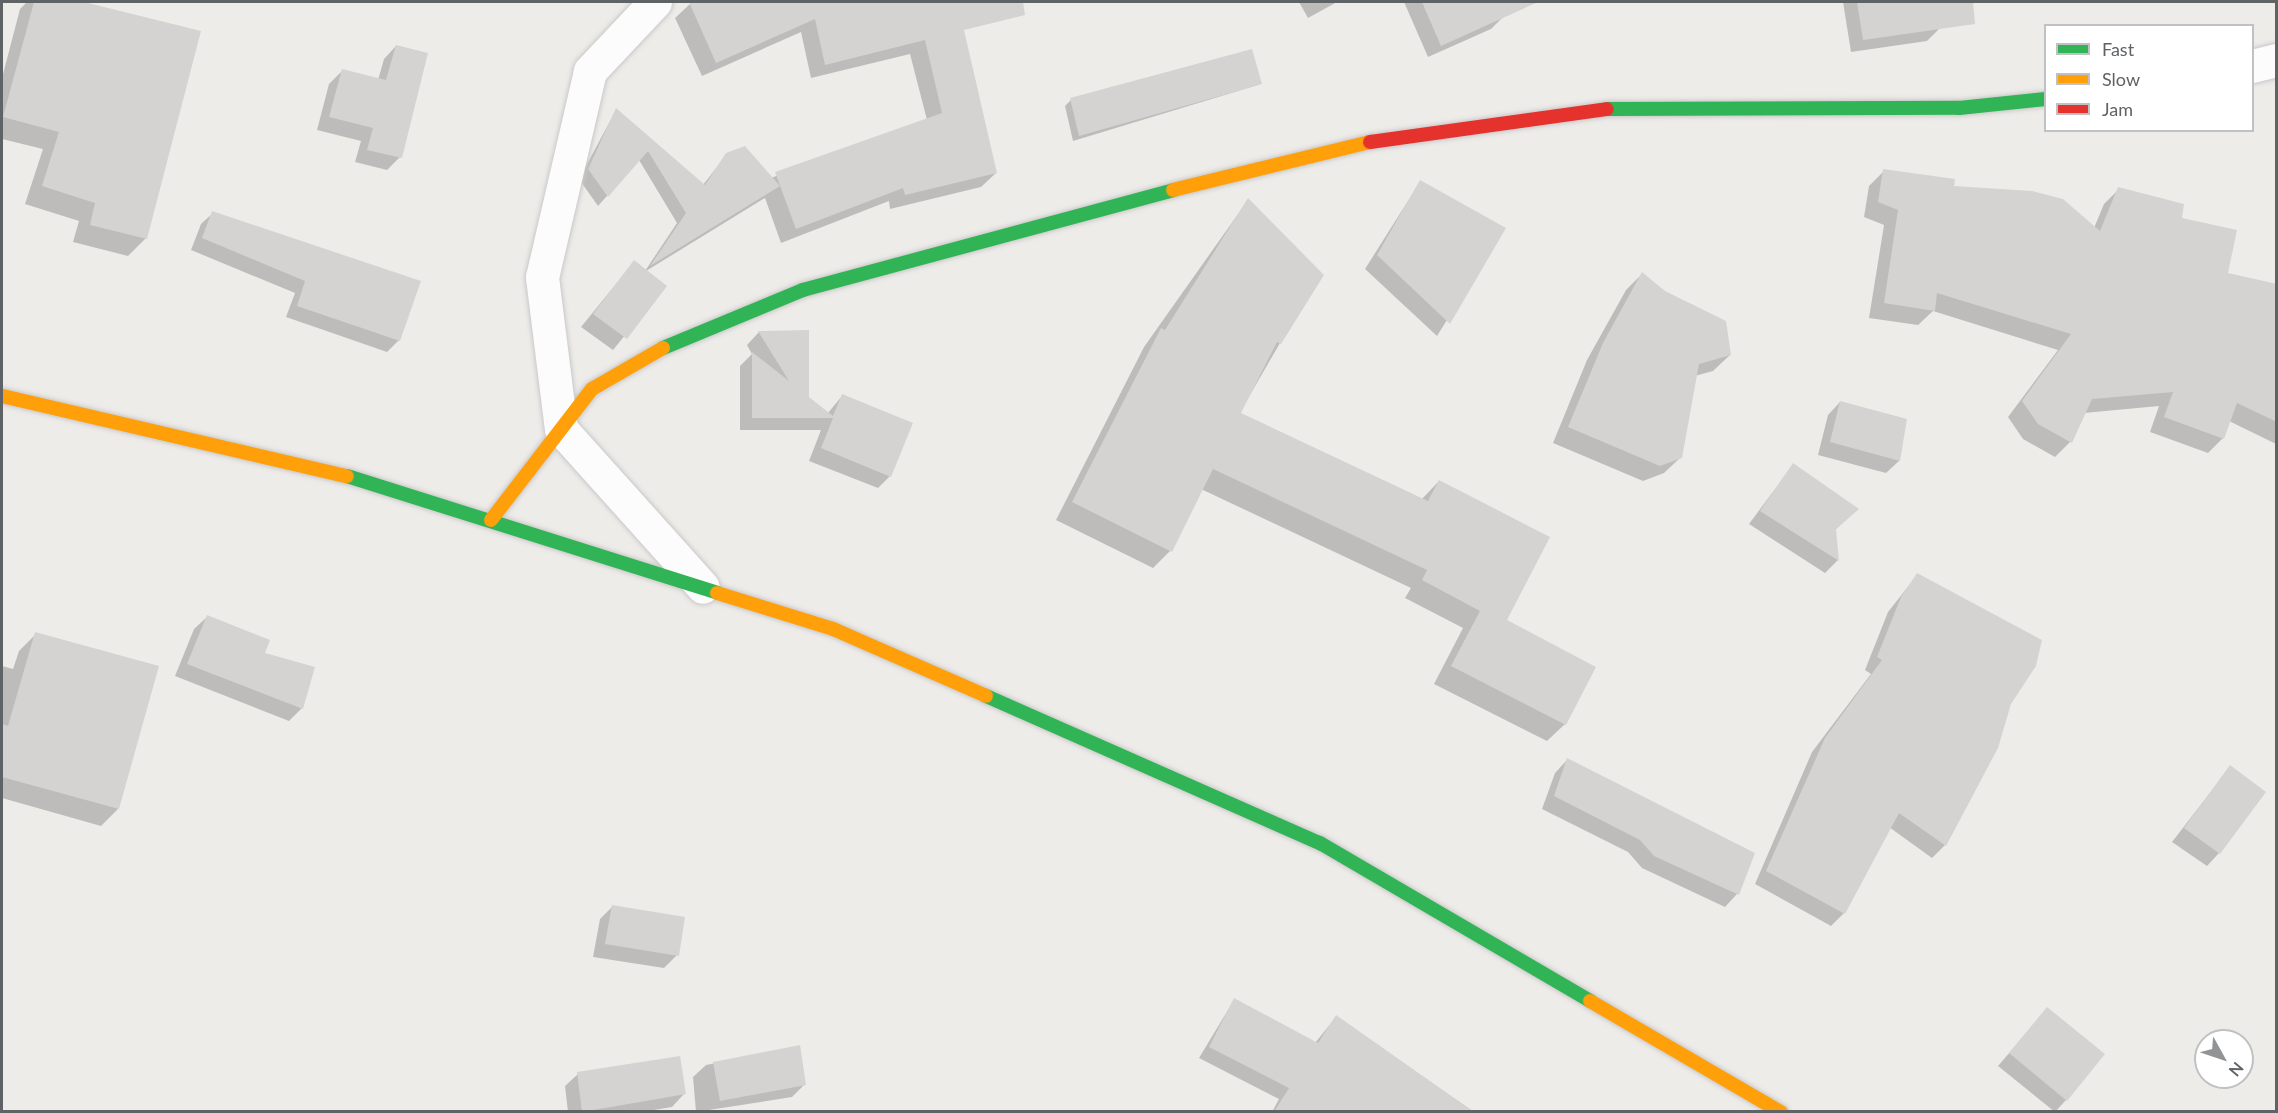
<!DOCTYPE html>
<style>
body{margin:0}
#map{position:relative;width:2278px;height:1113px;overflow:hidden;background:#eeece9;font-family:Lato,sans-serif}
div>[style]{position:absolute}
.shadow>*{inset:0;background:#0003}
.building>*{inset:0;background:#d5d3d2}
.roads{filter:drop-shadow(0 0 2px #c9c9c9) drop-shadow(0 0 2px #c9c9c9)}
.street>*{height:33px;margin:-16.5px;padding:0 16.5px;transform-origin:16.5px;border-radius:16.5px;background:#fcfcfc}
.fast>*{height:14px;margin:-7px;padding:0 7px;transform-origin:7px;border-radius:7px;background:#30b455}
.slow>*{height:14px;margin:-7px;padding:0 7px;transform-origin:7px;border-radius:7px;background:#ff9f0a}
.jam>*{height:14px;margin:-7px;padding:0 7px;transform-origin:7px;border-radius:7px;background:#e5322d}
span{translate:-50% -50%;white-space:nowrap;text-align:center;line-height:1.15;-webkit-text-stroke:6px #fff;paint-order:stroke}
.frame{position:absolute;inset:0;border:3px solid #5f6366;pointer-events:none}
.legend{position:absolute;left:2044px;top:24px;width:210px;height:108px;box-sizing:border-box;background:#fff;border:2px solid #bfc1c2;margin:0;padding:8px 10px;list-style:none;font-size:18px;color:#5f6366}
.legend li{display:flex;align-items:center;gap:12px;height:30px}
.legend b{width:30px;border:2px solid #bfc1c2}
.north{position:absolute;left:2194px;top:1029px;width:60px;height:60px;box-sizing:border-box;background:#fff;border:2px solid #bfc1c2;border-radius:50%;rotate:130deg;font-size:16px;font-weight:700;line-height:24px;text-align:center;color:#5f6366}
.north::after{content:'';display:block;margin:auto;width:21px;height:27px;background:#919394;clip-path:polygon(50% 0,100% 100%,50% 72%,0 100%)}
</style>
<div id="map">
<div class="shadow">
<i style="clip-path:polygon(27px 2px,78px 2px,200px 32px,146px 238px,128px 256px,73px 242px,79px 221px,25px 204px,43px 149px,2px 139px,2px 78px,20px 9px)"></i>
<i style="clip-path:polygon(956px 2px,996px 173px,981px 187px,890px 209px,889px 201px,781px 243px,765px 198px,646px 271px,665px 286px,613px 350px,581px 327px,634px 262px,645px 271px,677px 223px,639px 160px,598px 206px,579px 179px,616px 110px,703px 185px,727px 154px,771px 178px,927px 120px,910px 54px,811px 78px,801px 32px,702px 76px,675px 18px,690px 4px)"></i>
<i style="clip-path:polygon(1299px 2px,1337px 2px,1308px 18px)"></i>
<i style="clip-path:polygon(1404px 2px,1497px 2px,1504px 16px,1491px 29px,1428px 57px)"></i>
<i style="clip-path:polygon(1843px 2px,1936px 2px,1940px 28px,1927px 41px,1851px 52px)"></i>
<i style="clip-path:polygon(396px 46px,400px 157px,387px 170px,355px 162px,361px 141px,317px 130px,329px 84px,342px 71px,378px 80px,384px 59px)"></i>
<i style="clip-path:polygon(1261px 84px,1073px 141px,1065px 106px,1071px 100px)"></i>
<i style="clip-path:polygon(1884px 171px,2094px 228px,2104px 204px,2119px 189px,2181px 219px,2226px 274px,2276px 351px,2276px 444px,2229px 421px,2223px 438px,2208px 453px,2150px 432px,2159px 406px,2084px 413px,2070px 442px,2055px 457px,2023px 439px,2008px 417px,2058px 350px,1933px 311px,1918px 325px,1869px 318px,1884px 225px,1864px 217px,1869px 186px)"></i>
<i style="clip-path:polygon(1420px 182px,1504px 229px,1437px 336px,1365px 269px)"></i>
<i style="clip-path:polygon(1248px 200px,1280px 343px,1239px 414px,1421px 500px,1439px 481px,1505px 621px,1565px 724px,1547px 741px,1434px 684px,1463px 628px,1405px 598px,1411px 588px,1201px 489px,1170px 551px,1153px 568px,1056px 520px,1144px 347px)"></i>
<i style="clip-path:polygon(213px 213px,399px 340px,387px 352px,286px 317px,295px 293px,191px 250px,201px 224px)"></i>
<i style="clip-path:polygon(1642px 274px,1730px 355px,1713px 371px,1695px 376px,1681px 457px,1664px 473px,1643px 481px,1553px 443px,1587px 360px,1626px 290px)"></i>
<i style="clip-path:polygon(759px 332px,808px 398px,828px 413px,842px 396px,890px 476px,878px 488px,809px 461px,821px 430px,740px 430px,740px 366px,752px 354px,747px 345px)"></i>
<i style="clip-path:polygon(1840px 402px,1906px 421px,1899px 461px,1886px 473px,1818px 455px,1828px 415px)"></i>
<i style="clip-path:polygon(1793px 465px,1857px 510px,1835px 530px,1838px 560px,1825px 573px,1749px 524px)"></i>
<i style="clip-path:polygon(1918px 574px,1996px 747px,1945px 845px,1932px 858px,1889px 827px,1844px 913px,1831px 926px,1755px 884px,1812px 752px,1871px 674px,1865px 670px,1888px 612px)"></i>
<i style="clip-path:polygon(207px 617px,302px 708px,289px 721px,175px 676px,194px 629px)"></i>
<i style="clip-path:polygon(36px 634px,118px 809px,101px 826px,2px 798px,2px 666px,13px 669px,19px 651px)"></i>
<i style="clip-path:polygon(1567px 760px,1753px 854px,1737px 894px,1725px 907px,1642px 868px,1628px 852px,1542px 809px,1555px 773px)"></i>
<i style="clip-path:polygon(2230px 767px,2219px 853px,2207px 866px,2172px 842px)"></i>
<i style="clip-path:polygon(612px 907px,677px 955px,664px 968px,593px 957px,600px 919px)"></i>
<i style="clip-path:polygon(1234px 1000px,1315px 1043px,1336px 1017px,1474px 1112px,1272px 1112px,1279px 1099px,1199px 1058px)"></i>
<i style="clip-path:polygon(2047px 1009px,2066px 1100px,2055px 1112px,1998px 1066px)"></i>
<i style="clip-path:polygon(799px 1047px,805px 1084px,792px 1097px,696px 1112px,693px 1077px,706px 1065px)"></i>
<i style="clip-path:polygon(578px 1074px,684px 1094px,672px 1107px,642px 1112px,568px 1112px,565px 1086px)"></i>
</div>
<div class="building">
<i style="clip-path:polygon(34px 2px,84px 2px,201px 31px,147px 239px,90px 225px,95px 203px,42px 186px,59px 132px,3px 117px)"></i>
<i style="clip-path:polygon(689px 2px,1023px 2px,1025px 15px,964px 30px,997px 173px,905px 195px,903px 188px,796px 229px,775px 172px,942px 113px,925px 40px,825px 65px,815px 19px,716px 63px)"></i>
<i style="clip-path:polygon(1422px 2px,1538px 2px,1441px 46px)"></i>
<i style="clip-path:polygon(1857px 2px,1973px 2px,1975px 24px,1863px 40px)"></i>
<i style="clip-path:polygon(396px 45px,428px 53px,402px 158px,367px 150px,373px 128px,329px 117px,342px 69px,386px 80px)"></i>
<i style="clip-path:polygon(1252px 49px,1262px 84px,1079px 136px,1070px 98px)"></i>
<i style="clip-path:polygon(616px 108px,705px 185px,726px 153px,745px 146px,780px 186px,650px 266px,686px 213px,648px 151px,608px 197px,588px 169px)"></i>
<i style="clip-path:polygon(1883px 169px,1955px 179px,1954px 186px,2032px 191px,2063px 199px,2100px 231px,2118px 187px,2184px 204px,2182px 218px,2237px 230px,2228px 273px,2277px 284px,2277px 422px,2237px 403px,2224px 439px,2164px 417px,2173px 392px,2092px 399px,2072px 443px,2038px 424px,2022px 401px,2071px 334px,1937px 293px,1935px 311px,1884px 303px,1898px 210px,1878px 202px)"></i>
<i style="clip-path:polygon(1420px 180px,1506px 228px,1450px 324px,1377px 255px)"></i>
<i style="clip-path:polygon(1248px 198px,1324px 275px,1281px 344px,1277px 342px,1241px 413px,1428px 501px,1439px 480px,1550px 537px,1507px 620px,1596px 667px,1566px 725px,1451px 666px,1480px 611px,1422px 580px,1427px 570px,1213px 469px,1172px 552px,1072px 502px,1161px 328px,1165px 330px)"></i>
<i style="clip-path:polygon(212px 211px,421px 281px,400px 341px,297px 306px,305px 281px,202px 238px)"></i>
<i style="clip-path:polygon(634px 260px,667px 286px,627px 339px,593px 314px)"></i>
<i style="clip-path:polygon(1642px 272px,1665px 291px,1726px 321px,1731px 355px,1699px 364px,1682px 458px,1660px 466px,1568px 427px,1603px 343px)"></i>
<i style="clip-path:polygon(809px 330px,809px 397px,833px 416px,842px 394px,913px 423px,891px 477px,821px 448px,833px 418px,752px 418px,752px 352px,789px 381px,758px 331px)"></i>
<i style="clip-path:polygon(1840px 401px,1907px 419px,1900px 461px,1830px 442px)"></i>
<i style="clip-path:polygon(1793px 463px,1859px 509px,1836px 529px,1839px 561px,1760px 511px)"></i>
<i style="clip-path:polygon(1917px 573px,2042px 640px,2036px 666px,2011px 704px,1998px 748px,1946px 846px,1899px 813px,1845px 914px,1766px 871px,1825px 738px,1882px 660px,1877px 657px,1901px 597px)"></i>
<i style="clip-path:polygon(207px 615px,270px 640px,265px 653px,315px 667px,303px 709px,187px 664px)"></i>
<i style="clip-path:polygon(35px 632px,159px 666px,119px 809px,2px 777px,2px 724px,8px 726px)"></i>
<i style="clip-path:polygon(1567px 758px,1755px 853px,1739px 895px,1654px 856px,1640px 840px,1554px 796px)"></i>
<i style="clip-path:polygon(2230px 765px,2266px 792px,2220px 854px,2184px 828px)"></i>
<i style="clip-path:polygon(612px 905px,685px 917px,679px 956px,605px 944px)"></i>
<i style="clip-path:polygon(1234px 998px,1318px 1043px,1336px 1015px,1474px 1112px,1274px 1112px,1289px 1088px,1209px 1047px)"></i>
<i style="clip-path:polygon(2047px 1007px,2105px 1054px,2067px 1101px,2009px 1053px)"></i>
<i style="clip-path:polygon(800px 1045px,806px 1085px,720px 1101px,713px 1062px)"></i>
<i style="clip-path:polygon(680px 1056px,686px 1094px,582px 1112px,577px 1072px)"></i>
</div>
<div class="roads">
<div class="street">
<i style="left:655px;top:2px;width:95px;rotate:133.3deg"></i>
<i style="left:590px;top:71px;width:212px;rotate:103.1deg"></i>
<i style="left:542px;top:277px;width:153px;rotate:82.9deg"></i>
<i style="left:561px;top:429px;width:212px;rotate:48.1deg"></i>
<i style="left:2252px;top:66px;width:25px;rotate:-14deg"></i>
</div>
<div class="fast">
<i style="left:1607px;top:109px;width:352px;rotate:-0.2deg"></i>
<i style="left:1959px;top:108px;width:87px;rotate:-5.9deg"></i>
<i style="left:663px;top:348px;width:152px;rotate:-22.5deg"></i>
<i style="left:803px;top:290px;width:383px;rotate:-15.1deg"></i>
<i style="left:347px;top:476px;width:388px;rotate:17.5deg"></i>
<i style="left:986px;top:696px;width:365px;rotate:23.8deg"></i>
<i style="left:1320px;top:843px;width:313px;rotate:30.3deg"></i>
</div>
<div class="slow">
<i style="left:1173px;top:190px;width:203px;rotate:-13.7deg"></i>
<i style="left:2px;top:396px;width:354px;rotate:13.1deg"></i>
<i style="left:491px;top:520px;width:165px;rotate:-52.4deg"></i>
<i style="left:592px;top:389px;width:82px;rotate:-30deg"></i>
<i style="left:717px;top:593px;width:121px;rotate:17.2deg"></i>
<i style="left:833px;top:629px;width:167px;rotate:23.6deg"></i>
<i style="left:1590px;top:1001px;width:221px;rotate:30.2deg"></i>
</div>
<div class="jam">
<i style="left:1370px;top:142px;width:239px;rotate:-7.9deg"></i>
</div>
</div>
<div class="frame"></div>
<ul class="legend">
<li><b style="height:8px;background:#30b455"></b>Fast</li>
<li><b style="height:8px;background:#ff9f0a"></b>Slow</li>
<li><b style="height:8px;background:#e5322d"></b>Jam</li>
</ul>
<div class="north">N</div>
</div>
